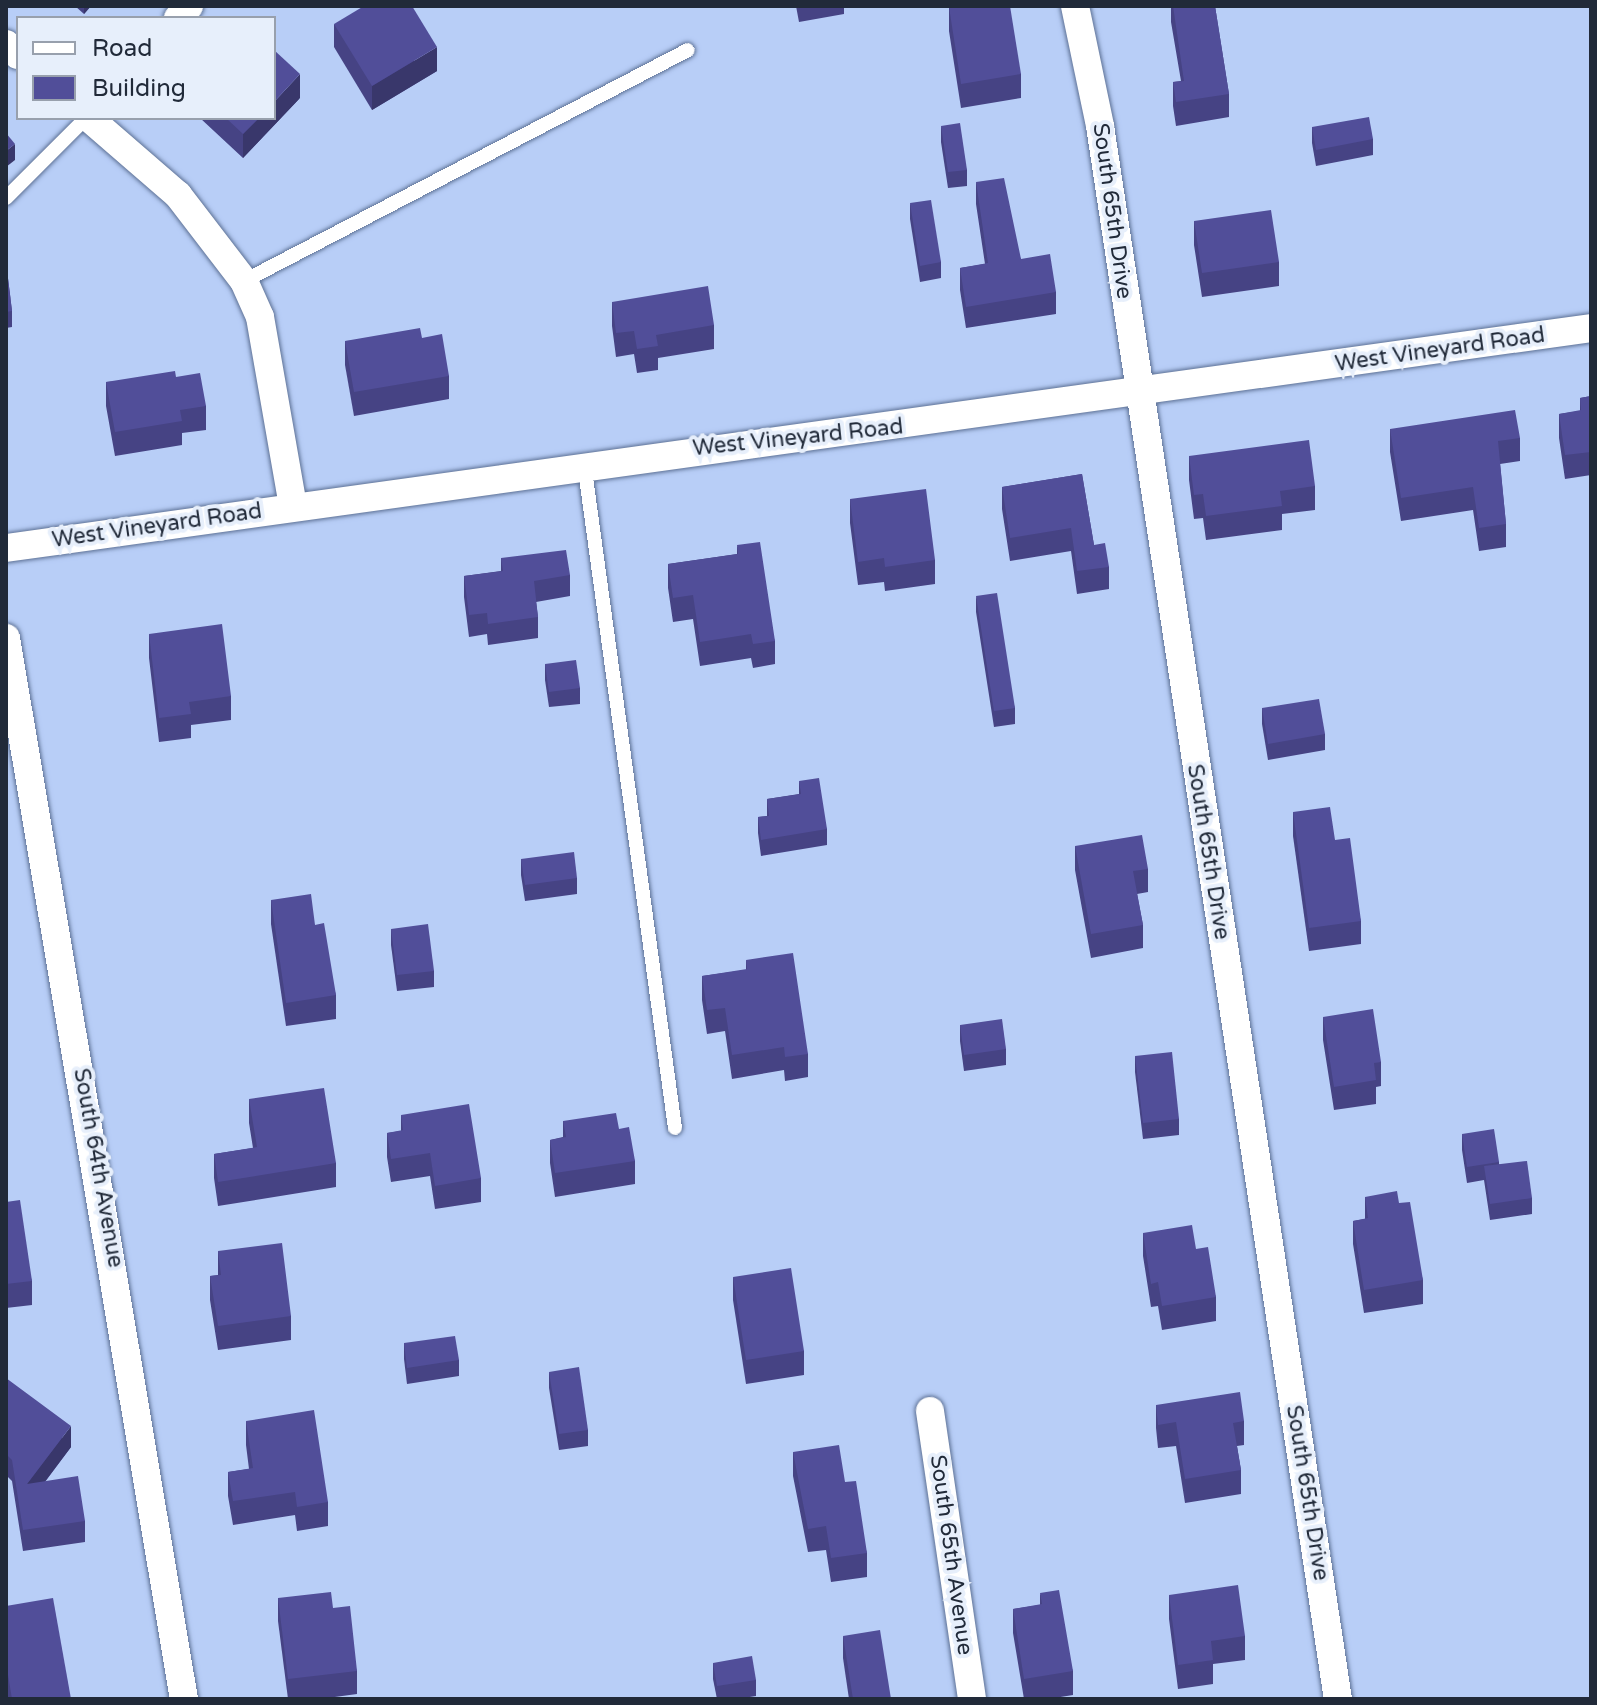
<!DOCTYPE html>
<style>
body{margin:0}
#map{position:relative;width:1597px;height:1705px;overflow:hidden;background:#b8cef7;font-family:"Varela Round",sans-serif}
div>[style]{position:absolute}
.roads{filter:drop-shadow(0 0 2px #5d7195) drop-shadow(0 0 2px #5d7195)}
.lane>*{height:14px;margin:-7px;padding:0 7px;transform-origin:7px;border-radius:7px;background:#fff}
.street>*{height:28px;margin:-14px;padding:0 14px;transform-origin:14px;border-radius:14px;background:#fff}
.wall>*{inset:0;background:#464384}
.shaded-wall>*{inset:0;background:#39376b}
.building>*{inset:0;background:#514e99}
span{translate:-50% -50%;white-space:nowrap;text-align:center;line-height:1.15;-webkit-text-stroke:8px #e7effb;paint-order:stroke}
.street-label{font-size:22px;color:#212a39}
.frame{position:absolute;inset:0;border:8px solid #212a39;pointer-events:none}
.legend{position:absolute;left:16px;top:16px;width:260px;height:104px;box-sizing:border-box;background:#e7effb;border:2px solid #98a0ad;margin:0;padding:10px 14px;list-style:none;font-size:24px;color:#212a39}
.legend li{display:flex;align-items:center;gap:16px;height:40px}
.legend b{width:40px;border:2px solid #98a0ad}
</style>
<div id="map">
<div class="roads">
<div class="lane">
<i style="left:6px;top:198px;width:113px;rotate:-45deg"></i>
<i style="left:244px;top:281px;width:500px;rotate:-27.49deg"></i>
<i style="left:584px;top:463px;width:671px;rotate:82.21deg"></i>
</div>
<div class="street">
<i style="left:1075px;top:6px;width:123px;rotate:78.2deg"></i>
<i style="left:1100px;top:126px;width:1591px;rotate:81.4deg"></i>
<i style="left:178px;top:18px;width:16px;rotate:-47deg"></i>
<i style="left:6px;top:44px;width:16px;rotate:43deg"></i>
<i style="left:89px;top:118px;width:118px;rotate:40.9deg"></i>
<i style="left:178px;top:195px;width:108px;rotate:52.5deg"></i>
<i style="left:244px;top:281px;width:39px;rotate:66deg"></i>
<i style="left:260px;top:317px;width:193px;rotate:80.1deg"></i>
<i style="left:6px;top:548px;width:1600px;rotate:-7.9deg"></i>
<i style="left:6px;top:638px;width:1076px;rotate:80.48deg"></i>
<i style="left:930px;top:1411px;width:291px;rotate:81.7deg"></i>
</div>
</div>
<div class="wall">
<i style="clip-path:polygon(75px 6px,91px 6px,84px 14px)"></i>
<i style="clip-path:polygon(796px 6px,844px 6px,844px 14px,799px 22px)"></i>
<i style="clip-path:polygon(1171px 6px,1215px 6px,1229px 94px,1229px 117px,1176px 126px,1173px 106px,1173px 82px,1181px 81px,1171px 22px)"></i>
<i style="clip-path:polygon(949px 7px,1021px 74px,1021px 98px,961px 108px,949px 31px)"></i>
<i style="clip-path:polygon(334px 24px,437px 71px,372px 110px,334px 47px)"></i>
<i style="clip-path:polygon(300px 98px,243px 158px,200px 118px,274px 118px)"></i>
<i style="clip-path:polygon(941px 126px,967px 170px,967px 186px,948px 188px,941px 142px)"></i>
<i style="clip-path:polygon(1312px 127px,1373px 139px,1373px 155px,1316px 166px,1312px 143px)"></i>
<i style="clip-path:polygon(976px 182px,1021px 259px,1056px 292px,1056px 314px,966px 328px,960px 290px,960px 268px,985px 264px,976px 204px)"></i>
<i style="clip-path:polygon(910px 203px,941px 262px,941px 278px,920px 282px,910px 219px)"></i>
<i style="clip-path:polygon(1194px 221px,1279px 262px,1279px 286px,1202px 297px,1194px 245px)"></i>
<i style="clip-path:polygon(6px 262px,12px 311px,12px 327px,6px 328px)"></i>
<i style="clip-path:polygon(612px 302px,714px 325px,714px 349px,658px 358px,658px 370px,637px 373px,634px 354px,616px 357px,612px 326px)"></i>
<i style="clip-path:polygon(422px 338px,449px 376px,449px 399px,354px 416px,345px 365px,345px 341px)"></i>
<i style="clip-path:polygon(176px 377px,206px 406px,206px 430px,182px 433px,182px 445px,115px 456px,106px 406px,106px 382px)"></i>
<i style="clip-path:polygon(1591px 396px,1591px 475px,1565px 479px,1559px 438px,1559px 414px,1580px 411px,1580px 398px)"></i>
<i style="clip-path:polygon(1390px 429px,1520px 438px,1520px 461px,1500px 464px,1506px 524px,1506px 547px,1479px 551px,1473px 510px,1401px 521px,1390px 452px)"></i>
<i style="clip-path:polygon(1189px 456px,1315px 486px,1315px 510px,1282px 514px,1282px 530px,1206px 540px,1203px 518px,1194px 519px,1189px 480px)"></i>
<i style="clip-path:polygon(1082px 474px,1094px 545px,1109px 567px,1109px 589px,1077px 594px,1071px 551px,1010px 561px,1002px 509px,1002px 487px)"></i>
<i style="clip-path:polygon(850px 499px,935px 560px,935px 584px,885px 591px,884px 582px,858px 585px,850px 523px)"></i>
<i style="clip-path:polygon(737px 545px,775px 641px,775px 664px,753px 668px,751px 658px,700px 666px,693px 619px,673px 622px,668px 588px,668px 564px,737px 554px)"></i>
<i style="clip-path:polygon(501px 558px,570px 575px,570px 596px,536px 602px,538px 617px,538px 638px,488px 645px,487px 634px,469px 637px,464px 597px,464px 576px,501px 571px)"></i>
<i style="clip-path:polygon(976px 596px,1015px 708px,1015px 724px,994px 727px,976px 612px)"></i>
<i style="clip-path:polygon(149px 634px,231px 696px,231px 720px,191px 725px,191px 738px,159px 742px,149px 658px)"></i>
<i style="clip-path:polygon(545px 664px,580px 688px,580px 704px,549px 707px,545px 680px)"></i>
<i style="clip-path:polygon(1262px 708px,1325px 734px,1325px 750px,1268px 760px,1262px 724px)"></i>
<i style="clip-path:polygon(799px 781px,827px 829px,827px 845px,761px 856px,758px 833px,758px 817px,767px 816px,767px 799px,799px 794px)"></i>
<i style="clip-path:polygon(1293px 812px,1335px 840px,1361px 921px,1361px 944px,1309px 951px,1293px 836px)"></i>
<i style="clip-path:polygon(1075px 846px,1148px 869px,1148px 892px,1137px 894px,1143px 925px,1143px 948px,1091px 958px,1075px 870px)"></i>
<i style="clip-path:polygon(521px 859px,577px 878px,577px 894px,525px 901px,521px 875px)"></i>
<i style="clip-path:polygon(271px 900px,315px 925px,336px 995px,336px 1019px,286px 1026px,271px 924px)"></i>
<i style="clip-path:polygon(391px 929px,434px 971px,434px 987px,397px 991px,391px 945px)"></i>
<i style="clip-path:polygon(746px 960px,808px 1054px,808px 1077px,785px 1081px,784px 1070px,732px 1079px,725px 1031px,707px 1034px,702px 1000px,702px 976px,746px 970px)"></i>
<i style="clip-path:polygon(1323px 1017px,1381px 1062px,1381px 1086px,1376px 1087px,1376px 1104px,1334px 1110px,1323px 1040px)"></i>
<i style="clip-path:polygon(960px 1025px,1006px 1049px,1006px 1065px,964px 1071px,960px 1041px)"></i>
<i style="clip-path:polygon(1135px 1056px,1179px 1119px,1179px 1135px,1143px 1139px,1135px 1072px)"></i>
<i style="clip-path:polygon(249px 1099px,336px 1163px,336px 1187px,218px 1206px,214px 1178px,214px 1154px,253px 1148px,249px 1123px)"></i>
<i style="clip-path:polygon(401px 1115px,481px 1178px,481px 1202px,435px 1209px,430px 1176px,391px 1182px,387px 1157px,387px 1133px,401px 1131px)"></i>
<i style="clip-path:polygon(563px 1121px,619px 1129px,635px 1161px,635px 1184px,555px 1197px,550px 1163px,550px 1140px,563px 1137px)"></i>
<i style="clip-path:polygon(1462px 1134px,1499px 1162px,1499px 1164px,1532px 1198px,1532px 1214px,1490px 1220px,1484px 1180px,1467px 1183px,1462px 1150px)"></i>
<i style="clip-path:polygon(1365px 1197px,1399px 1203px,1423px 1280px,1423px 1304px,1364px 1313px,1353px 1244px,1353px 1221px,1365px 1219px)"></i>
<i style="clip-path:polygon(6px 1202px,32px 1281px,32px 1305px,6px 1308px)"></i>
<i style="clip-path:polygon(1143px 1233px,1196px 1249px,1216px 1297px,1216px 1321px,1162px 1330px,1158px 1306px,1151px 1307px,1143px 1256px)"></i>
<i style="clip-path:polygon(218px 1251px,291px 1316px,291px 1340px,218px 1350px,210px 1300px,210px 1276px,218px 1275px)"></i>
<i style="clip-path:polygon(733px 1277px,804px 1351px,804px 1375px,746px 1384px,733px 1300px)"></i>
<i style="clip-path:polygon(404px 1343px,459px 1360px,459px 1376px,407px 1384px,404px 1359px)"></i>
<i style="clip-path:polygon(549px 1372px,588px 1430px,588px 1446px,559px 1450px,549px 1388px)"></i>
<i style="clip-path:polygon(6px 1378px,71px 1447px,45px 1482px,85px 1521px,85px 1542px,23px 1551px,12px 1481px,6px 1475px)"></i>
<i style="clip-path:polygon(1156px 1405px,1244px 1421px,1244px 1445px,1237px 1446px,1241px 1470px,1241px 1494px,1185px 1503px,1176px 1446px,1158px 1448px,1156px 1428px)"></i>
<i style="clip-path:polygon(246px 1421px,328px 1502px,328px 1526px,297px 1531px,295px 1515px,233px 1525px,228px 1496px,228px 1472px,249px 1469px,246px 1445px)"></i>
<i style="clip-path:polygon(793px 1452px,845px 1482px,867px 1553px,867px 1577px,831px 1582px,826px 1550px,808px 1552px,793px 1476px)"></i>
<i style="clip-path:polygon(1040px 1593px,1073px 1671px,1073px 1695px,1048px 1699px,1024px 1699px,1013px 1633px,1013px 1609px,1040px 1605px)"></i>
<i style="clip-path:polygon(1169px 1595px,1245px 1636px,1245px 1660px,1213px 1664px,1213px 1684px,1178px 1689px,1169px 1619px)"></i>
<i style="clip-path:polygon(278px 1598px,333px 1608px,357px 1671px,357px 1694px,320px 1699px,288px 1699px,278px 1621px)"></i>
<i style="clip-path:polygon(6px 1606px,71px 1699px,8px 1699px,6px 1687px)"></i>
<i style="clip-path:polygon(843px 1636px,891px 1699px,849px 1699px,843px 1658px)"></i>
<i style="clip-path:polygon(713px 1663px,756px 1680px,756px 1696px,737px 1699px,717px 1699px,713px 1679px)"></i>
</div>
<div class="shaded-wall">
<i style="clip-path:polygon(84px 6px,91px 6px,84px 14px)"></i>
<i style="clip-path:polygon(437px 47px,437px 71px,372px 110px,372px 86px)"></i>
<i style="clip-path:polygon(300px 74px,300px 98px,243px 158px,243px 134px,259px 118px,274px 118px,274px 102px)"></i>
<i style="clip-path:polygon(15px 144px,15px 160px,6px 167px,6px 151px)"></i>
<i style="clip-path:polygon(71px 1426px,71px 1447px,27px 1505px,27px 1484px)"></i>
</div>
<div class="building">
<i style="clip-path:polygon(364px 6px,412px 6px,437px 47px,372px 86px,334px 24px)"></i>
<i style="clip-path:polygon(955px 6px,1010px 6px,1021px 74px,961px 84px,949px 7px)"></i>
<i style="clip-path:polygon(1173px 6px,1215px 6px,1229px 94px,1176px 102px,1173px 82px,1184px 81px)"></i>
<i style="clip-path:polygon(274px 50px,300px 74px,274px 102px)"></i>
<i style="clip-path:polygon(1369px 117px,1373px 139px,1316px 150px,1312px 127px)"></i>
<i style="clip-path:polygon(226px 118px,259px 118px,243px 134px)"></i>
<i style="clip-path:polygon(960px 123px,967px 170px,948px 172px,941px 126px)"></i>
<i style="clip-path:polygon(6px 133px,15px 144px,6px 151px)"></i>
<i style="clip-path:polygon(1004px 178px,1021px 259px,1050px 254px,1056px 292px,966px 307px,960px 268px,988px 263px,976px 182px)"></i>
<i style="clip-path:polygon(931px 200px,941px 262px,920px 266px,910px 203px)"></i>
<i style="clip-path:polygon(1271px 210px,1279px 262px,1202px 273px,1194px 221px)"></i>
<i style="clip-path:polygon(6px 262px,12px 311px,6px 312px)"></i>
<i style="clip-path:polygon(708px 286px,714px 325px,656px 335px,658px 346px,637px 349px,634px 331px,616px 333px,612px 302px)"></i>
<i style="clip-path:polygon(420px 328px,422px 338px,442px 334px,449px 376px,354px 392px,345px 341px)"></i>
<i style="clip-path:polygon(175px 371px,176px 377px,200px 373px,206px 406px,180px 410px,182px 421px,115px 432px,106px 382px)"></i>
<i style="clip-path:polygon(1591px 396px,1591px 452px,1565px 455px,1559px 414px,1581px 410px,1580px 398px)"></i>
<i style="clip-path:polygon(1515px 410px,1520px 438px,1498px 441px,1506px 524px,1479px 528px,1473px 487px,1401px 498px,1390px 429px)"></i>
<i style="clip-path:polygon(1309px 440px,1315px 486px,1280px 491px,1282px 506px,1206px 516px,1203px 494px,1194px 495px,1189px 456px)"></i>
<i style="clip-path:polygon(1082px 474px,1094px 545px,1105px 543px,1109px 567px,1077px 571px,1071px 528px,1010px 538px,1002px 487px)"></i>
<i style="clip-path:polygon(926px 489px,935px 560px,885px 567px,884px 558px,858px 562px,850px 499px)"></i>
<i style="clip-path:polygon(760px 542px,775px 641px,753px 644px,751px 634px,700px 642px,693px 595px,673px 598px,668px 564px,738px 554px,737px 545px)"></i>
<i style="clip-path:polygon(566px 550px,570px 575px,534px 581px,538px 617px,488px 624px,487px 613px,469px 615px,464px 576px,503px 571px,501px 558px)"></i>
<i style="clip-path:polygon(997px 593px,1015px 708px,994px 711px,976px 596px)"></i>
<i style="clip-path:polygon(222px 624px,231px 696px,189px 702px,191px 714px,159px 718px,149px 634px)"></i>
<i style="clip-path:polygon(576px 660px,580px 688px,549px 692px,545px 664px)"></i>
<i style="clip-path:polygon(1319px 699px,1325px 734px,1268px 744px,1262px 708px)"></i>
<i style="clip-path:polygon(819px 778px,827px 829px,761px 840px,758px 817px,769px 816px,767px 799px,801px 794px,799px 781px)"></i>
<i style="clip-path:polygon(1330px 807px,1335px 840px,1350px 838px,1361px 921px,1309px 928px,1293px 812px)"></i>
<i style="clip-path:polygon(1142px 835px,1148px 869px,1133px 871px,1143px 925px,1091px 934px,1075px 846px)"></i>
<i style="clip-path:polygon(574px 852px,577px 878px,525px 885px,521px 859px)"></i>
<i style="clip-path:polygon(311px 894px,315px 925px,324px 923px,336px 995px,286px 1003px,271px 900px)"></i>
<i style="clip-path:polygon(428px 924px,434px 971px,397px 975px,391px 929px)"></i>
<i style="clip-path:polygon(793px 953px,808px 1054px,785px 1057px,784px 1047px,732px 1055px,725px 1008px,707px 1010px,702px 976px,747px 969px,746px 960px)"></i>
<i style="clip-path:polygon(1373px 1009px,1381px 1062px,1374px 1063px,1376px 1080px,1334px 1087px,1323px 1017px)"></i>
<i style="clip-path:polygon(1002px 1019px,1006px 1049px,964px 1055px,960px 1025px)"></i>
<i style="clip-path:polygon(1172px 1052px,1179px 1119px,1143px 1123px,1135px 1056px)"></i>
<i style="clip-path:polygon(324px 1088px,336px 1163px,218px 1182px,214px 1154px,257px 1147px,249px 1099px)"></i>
<i style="clip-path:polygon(469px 1104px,481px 1178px,435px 1186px,430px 1153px,391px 1159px,387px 1133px,403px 1130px,401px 1115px)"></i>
<i style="clip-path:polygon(616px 1113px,619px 1129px,629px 1127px,635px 1161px,555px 1173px,550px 1140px,566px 1137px,563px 1121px)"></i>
<i style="clip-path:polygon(1494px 1129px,1499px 1162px,1467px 1167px,1462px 1134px)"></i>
<i style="clip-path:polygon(1527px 1161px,1532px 1198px,1490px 1204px,1484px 1166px)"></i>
<i style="clip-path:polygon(1397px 1191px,1399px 1203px,1410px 1202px,1423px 1280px,1364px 1290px,1353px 1221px,1368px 1218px,1365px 1197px)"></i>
<i style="clip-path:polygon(20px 1200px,32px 1281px,6px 1284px,6px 1202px)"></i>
<i style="clip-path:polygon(1192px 1225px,1196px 1249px,1208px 1247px,1216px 1297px,1162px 1306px,1158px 1282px,1151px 1284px,1143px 1233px)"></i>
<i style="clip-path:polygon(282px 1243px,291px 1316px,218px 1326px,210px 1276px,221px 1275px,218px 1251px)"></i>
<i style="clip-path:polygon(791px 1268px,804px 1351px,746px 1360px,733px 1277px)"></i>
<i style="clip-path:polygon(455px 1336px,459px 1360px,407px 1368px,404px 1343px)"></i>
<i style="clip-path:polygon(579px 1367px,588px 1430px,559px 1434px,549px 1372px)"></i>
<i style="clip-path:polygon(6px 1378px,71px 1426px,27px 1484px,78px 1476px,85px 1521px,23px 1530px,12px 1460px,6px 1454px)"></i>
<i style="clip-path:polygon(1240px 1392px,1244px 1421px,1233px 1423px,1241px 1470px,1185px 1479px,1176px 1422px,1158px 1425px,1156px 1405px)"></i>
<i style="clip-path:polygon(314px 1410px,328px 1502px,297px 1507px,295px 1492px,233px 1501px,228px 1472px,253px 1468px,246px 1421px)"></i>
<i style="clip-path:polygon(839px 1445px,845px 1482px,856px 1481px,867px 1553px,831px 1558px,826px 1526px,808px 1529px,793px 1452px)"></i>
<i style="clip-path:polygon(1238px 1585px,1245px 1636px,1211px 1641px,1213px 1660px,1178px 1665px,1169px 1595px)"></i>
<i style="clip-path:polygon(1059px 1590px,1073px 1671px,1024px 1679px,1013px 1609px,1042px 1604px,1040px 1593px)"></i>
<i style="clip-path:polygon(331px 1592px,333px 1608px,350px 1606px,357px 1671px,288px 1679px,278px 1598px)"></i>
<i style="clip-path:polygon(53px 1598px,71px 1699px,12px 1699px,6px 1663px,6px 1606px)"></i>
<i style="clip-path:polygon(880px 1630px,891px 1699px,853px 1699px,843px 1636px)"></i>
<i style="clip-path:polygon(752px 1656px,756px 1680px,717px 1686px,713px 1663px)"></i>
</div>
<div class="street-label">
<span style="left:1112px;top:211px;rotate:82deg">South 65th Drive</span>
<span style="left:1440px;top:350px;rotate:-8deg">West Vineyard Road</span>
<span style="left:798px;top:438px;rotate:-6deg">West Vineyard Road</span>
<span style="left:157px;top:526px;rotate:-8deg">West Vineyard Road</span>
<span style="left:1208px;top:852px;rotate:81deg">South 65th Drive</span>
<span style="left:98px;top:1168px;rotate:80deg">South 64th Avenue</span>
<span style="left:1307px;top:1493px;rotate:81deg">South 65th Drive</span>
<span style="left:951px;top:1555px;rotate:82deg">South 65th Avenue</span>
</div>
<div class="frame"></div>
<ul class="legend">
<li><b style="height:10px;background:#fff"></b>Road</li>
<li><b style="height:22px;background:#514e99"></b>Building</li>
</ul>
</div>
